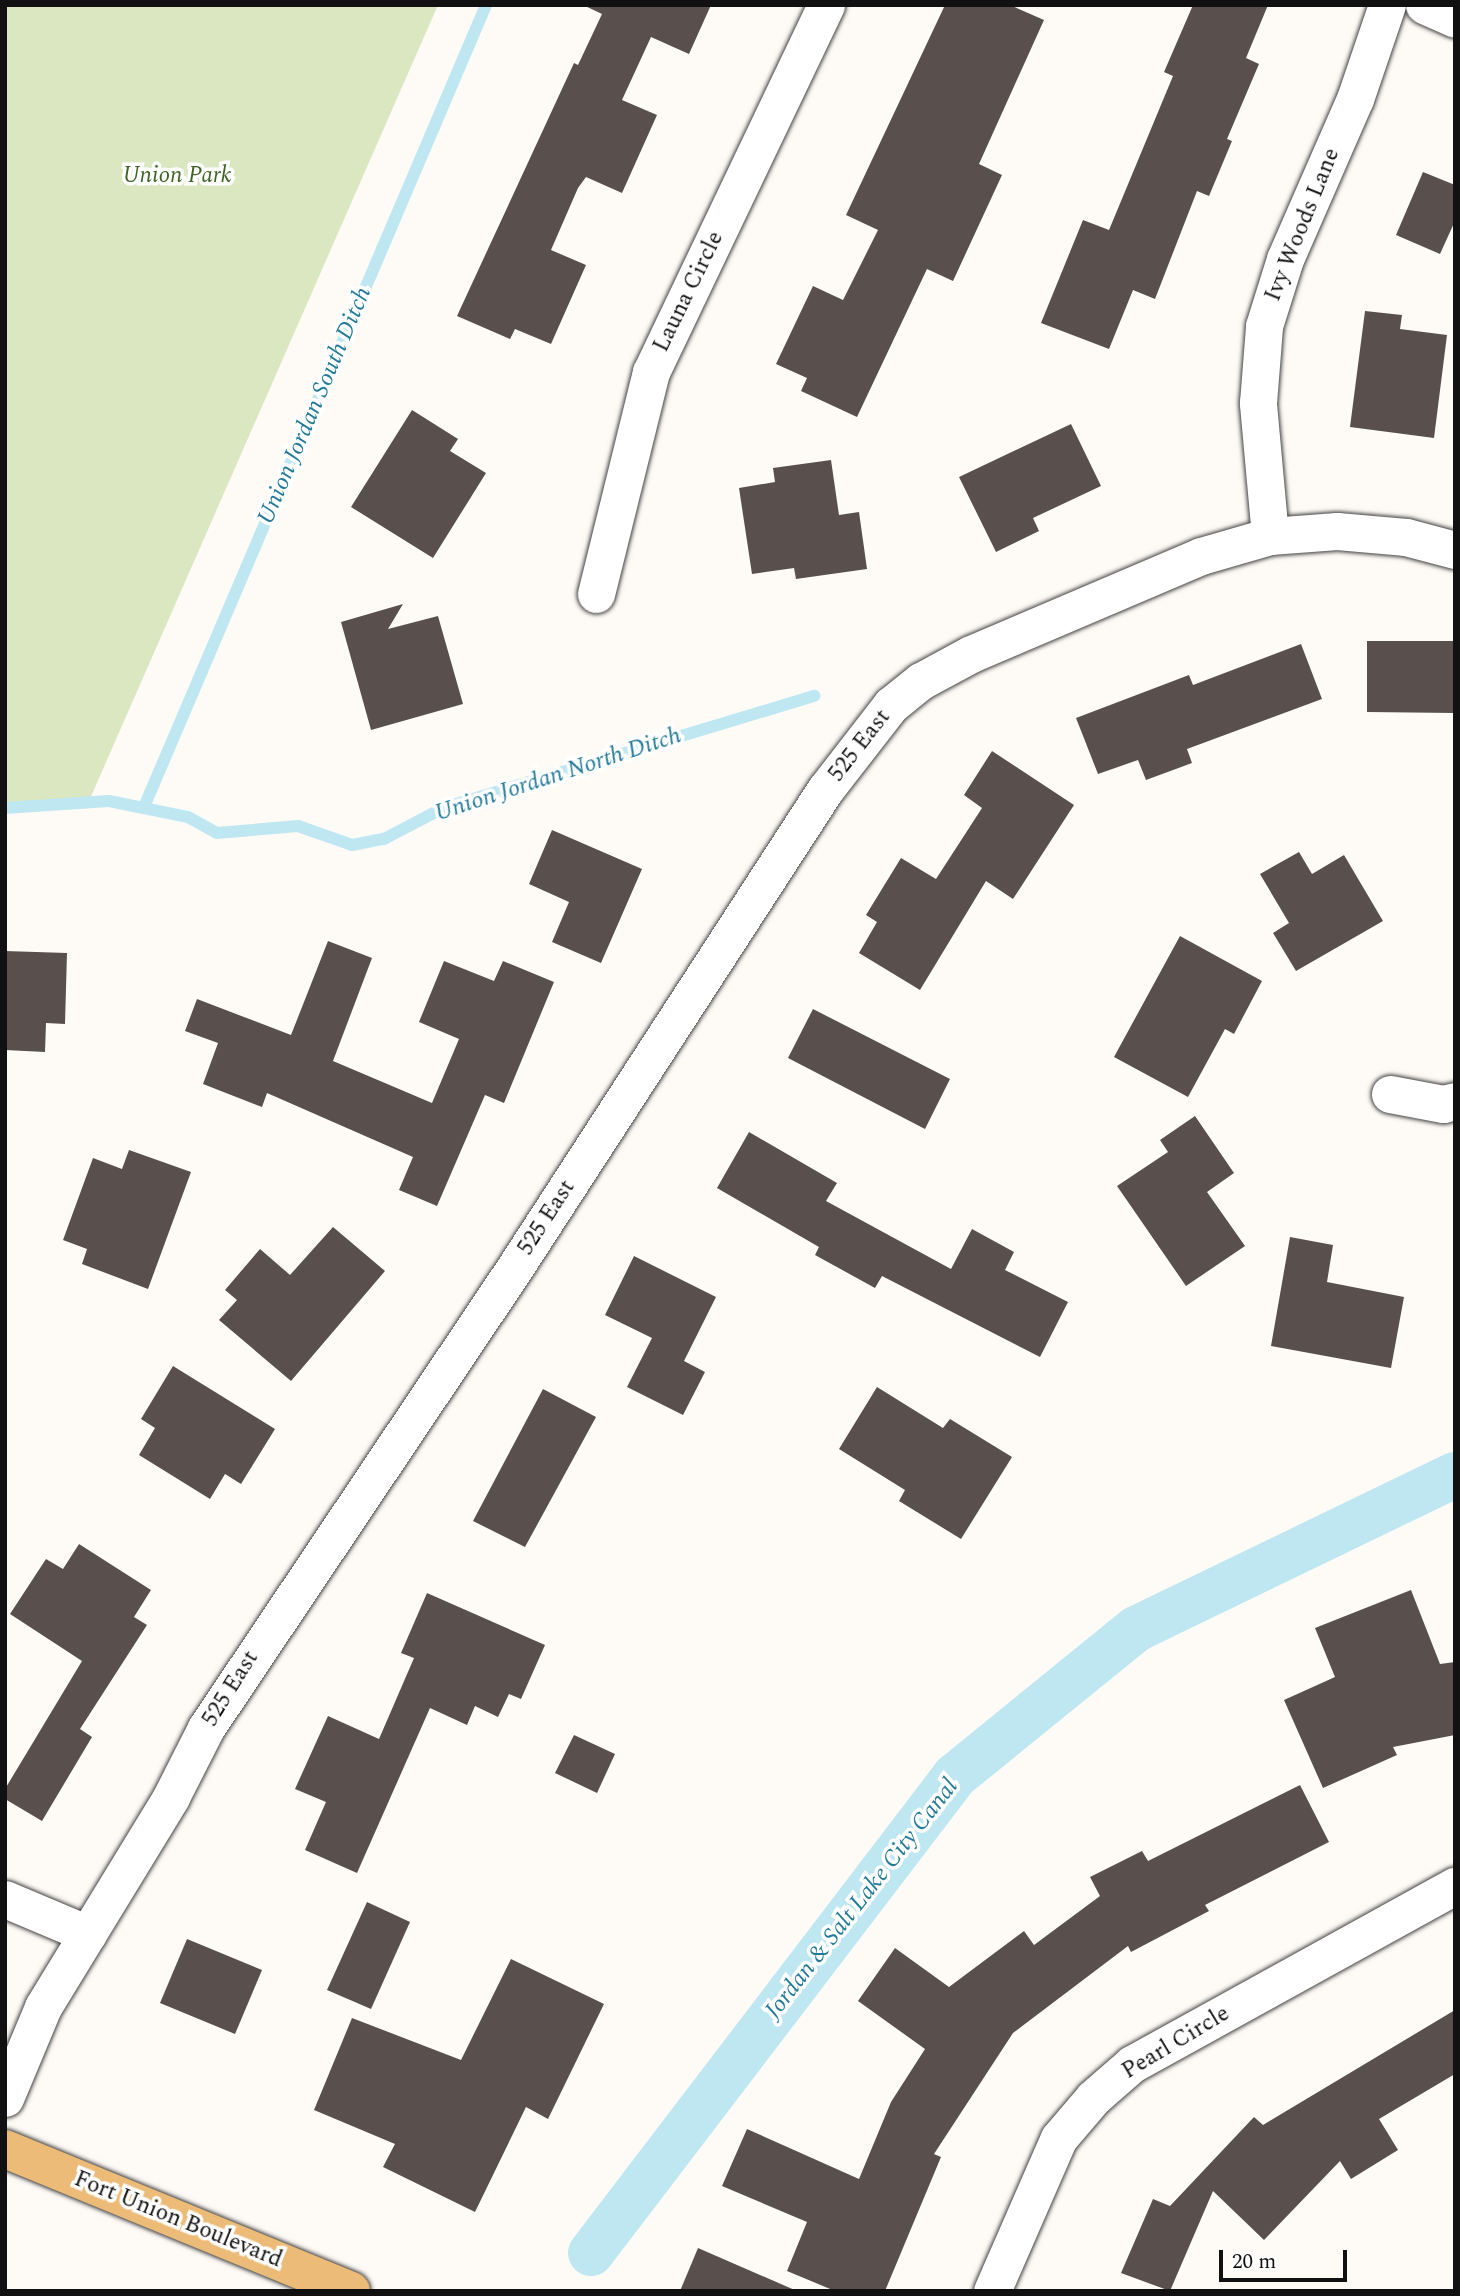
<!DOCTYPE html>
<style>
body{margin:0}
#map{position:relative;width:1460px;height:2296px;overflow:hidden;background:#fefbf6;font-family:Spectral,serif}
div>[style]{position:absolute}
.green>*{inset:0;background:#dbe7c1}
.stream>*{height:12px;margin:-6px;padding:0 6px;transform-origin:6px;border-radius:6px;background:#bfe7f1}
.canal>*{height:46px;margin:-23px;padding:0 23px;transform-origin:23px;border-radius:23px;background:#bfe7f1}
.building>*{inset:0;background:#59504e}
.roads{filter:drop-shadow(0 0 2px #444) drop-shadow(0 0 2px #444)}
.minor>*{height:37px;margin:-18.5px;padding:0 18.5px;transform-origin:18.5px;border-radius:18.5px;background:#fff}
.primary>*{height:38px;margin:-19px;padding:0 19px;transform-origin:19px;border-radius:19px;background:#ecbb78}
span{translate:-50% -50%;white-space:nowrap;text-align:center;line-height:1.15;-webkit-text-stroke:7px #fff;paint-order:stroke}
.park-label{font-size:23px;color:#3e6426;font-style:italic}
.street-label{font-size:23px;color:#111}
.water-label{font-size:24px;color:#247b99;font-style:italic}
.frame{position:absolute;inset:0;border:7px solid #111;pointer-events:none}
.scale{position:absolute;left:1219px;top:2250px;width:128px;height:32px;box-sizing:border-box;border:4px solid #111;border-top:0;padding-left:9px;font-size:21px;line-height:24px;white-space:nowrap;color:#111;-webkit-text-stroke:5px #fff;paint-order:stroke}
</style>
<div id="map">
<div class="green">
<i style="clip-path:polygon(5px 5px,438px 5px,89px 801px,5px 805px)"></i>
</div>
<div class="stream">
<i style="left:144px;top:807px;width:872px;rotate:-66.9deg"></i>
<i style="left:5px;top:808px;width:104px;rotate:-3.9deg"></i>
<i style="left:109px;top:801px;width:81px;rotate:11.4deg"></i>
<i style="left:188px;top:817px;width:33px;rotate:29deg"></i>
<i style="left:217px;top:833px;width:81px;rotate:-4.9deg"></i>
<i style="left:298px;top:826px;width:57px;rotate:19.4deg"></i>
<i style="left:352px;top:845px;width:33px;rotate:-11deg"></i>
<i style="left:384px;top:839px;width:67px;rotate:-27.7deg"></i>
<i style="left:443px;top:808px;width:388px;rotate:-16.8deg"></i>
</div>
<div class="canal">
<i style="left:591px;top:2253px;width:600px;rotate:-52.65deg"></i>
<i style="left:955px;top:1776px;width:233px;rotate:-39.1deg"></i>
<i style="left:1136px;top:1629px;width:354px;rotate:-25.8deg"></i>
</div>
<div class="building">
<i style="clip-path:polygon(583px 5px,711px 5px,689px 54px,651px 37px,622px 100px,657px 115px,622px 193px,586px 177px,578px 188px,551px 250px,586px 265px,551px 344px,515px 329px,510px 339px,457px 316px,574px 63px,578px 65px,602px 14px)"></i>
<i style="clip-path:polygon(945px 5px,1010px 5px,1044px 20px,979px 164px,1002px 175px,953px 281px,927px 269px,857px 417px,801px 391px,807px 378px,776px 364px,813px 286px,843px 300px,878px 230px,846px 215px)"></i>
<i style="clip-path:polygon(1193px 5px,1268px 5px,1246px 58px,1259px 64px,1227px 139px,1232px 141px,1209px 196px,1197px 191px,1155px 299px,1133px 290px,1109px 349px,1041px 323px,1083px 220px,1109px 230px,1173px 76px,1164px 72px)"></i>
<i style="clip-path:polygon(1423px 172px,1455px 185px,1455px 221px,1440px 254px,1396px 235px)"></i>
<i style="clip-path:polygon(1365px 311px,1402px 315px,1400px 329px,1447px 335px,1434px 438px,1350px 427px)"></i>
<i style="clip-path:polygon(412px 410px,458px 439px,450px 451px,486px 473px,433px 558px,351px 507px)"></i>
<i style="clip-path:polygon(1071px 424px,1101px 486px,1033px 518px,1039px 531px,996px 552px,959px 477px)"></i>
<i style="clip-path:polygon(831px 460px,839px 515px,859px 512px,867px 569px,796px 579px,794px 568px,752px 574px,739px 488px,775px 482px,773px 468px)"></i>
<i style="clip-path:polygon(403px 604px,388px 629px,438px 616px,463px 704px,371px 730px,341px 622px)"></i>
<i style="clip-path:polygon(1367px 641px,1453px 641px,1454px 713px,1367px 712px)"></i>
<i style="clip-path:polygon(1301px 644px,1322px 699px,1187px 749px,1192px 763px,1146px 780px,1138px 760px,1098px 774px,1076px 718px,1189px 675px,1193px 685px)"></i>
<i style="clip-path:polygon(992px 751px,1074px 805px,1013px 899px,986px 881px,920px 990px,859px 953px,877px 922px,866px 915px,901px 858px,936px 879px,982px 808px,964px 795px)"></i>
<i style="clip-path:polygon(552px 830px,642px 869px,601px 963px,552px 942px,569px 902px,529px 884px)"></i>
<i style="clip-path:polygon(1299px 852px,1312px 874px,1344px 855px,1383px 921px,1296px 971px,1273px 933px,1289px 923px,1260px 874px)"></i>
<i style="clip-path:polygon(1180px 936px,1262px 981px,1234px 1034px,1225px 1029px,1188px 1097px,1114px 1057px)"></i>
<i style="clip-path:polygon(328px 941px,372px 958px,333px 1061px,432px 1103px,459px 1039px,419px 1022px,444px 961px,494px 981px,503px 961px,554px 982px,504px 1103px,485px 1095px,437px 1206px,399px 1190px,413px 1157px,267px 1093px,262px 1107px,203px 1084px,218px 1043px,185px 1031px,197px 999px,291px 1035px)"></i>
<i style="clip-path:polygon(5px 951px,67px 953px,65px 1024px,46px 1023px,45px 1052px,5px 1050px)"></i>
<i style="clip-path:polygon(813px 1009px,950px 1079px,925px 1129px,788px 1058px)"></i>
<i style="clip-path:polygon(1195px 1116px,1234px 1173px,1207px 1192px,1245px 1246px,1186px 1286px,1117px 1186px,1168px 1152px,1160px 1140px)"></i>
<i style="clip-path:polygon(749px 1132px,837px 1183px,826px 1201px,951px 1269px,972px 1229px,1014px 1252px,1005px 1270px,1068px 1302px,1040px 1357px,882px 1276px,875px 1288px,815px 1255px,819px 1247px,717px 1188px)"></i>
<i style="clip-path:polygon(129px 1150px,191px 1172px,148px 1289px,82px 1264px,87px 1249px,63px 1240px,93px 1158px,122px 1169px)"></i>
<i style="clip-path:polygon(333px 1227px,385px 1271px,291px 1381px,219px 1320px,237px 1300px,225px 1290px,260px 1249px,290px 1275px)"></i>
<i style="clip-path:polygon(1290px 1237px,1333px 1245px,1327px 1282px,1404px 1297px,1391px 1368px,1271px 1346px)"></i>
<i style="clip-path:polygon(634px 1256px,716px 1297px,684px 1361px,705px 1372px,683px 1415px,627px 1387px,652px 1338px,605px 1315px)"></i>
<i style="clip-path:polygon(173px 1366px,275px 1429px,241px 1484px,225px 1474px,210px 1499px,139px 1455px,155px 1428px,141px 1419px)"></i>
<i style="clip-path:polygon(877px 1387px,943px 1428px,950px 1419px,1012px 1457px,961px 1539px,899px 1501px,905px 1490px,839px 1449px)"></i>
<i style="clip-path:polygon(543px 1389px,596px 1417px,525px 1547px,473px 1521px)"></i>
<i style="clip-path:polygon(79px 1544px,151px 1590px,134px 1617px,147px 1625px,80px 1729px,92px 1737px,42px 1821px,5px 1799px,5px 1789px,82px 1661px,10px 1614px,46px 1559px,63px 1569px)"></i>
<i style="clip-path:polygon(1411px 1590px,1440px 1664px,1455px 1662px,1455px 1735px,1393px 1747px,1397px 1755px,1323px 1788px,1284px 1700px,1335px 1677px,1315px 1628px)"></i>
<i style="clip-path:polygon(427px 1593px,545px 1645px,521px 1699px,509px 1694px,498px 1717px,475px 1706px,467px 1725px,430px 1708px,357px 1873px,305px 1850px,326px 1802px,295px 1789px,328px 1716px,379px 1739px,414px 1658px,401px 1653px)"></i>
<i style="clip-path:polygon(574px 1735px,615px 1754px,597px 1793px,555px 1773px)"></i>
<i style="clip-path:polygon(1300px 1785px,1329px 1842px,1205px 1905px,1209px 1911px,1131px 1952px,1128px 1946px,1013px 2033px,934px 2154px,941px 2157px,885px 2291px,835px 2291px,787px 2271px,807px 2222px,722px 2186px,747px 2129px,859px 2179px,891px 2102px,925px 2049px,858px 2001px,895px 1948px,949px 1987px,1024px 1931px,1034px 1945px,1100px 1896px,1090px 1877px,1142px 1851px,1148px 1861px)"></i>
<i style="clip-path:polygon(367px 1902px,410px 1922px,371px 2009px,327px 1990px)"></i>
<i style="clip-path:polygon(187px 1939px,262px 1970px,235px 2034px,160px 2003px)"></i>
<i style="clip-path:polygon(511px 1959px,604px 2004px,548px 2119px,526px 2107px,475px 2212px,383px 2167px,395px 2144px,314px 2110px,352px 2018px,461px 2060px)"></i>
<i style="clip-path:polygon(1455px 2010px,1455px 2074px,1379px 2119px,1398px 2150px,1351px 2179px,1340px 2161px,1264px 2240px,1213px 2191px,1170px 2291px,1121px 2273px,1153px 2199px,1170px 2206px,1254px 2117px,1263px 2125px)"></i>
<i style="clip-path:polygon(698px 2248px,797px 2291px,680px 2291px)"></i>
</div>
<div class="roads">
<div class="minor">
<i style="left:1424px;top:5px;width:34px;rotate:24deg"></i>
<i style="left:1270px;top:536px;width:134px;rotate:-95.2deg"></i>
<i style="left:1258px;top:403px;width:77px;rotate:-85.5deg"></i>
<i style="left:1264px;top:326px;width:70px;rotate:-72.6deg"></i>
<i style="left:1285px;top:259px;width:175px;rotate:-66.4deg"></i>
<i style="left:1355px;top:99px;width:99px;rotate:-71.2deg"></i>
<i style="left:596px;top:594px;width:229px;rotate:-76.1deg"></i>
<i style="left:651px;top:372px;width:407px;rotate:-64.5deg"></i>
<i style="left:1390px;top:1094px;width:54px;rotate:10.7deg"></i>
<i style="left:1443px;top:1104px;width:12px;rotate:-14deg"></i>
<i style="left:5px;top:1899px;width:90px;rotate:22.9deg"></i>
<i style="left:5px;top:2098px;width:99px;rotate:-67.3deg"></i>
<i style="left:43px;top:2007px;width:246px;rotate:-58.6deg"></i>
<i style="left:171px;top:1797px;width:77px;rotate:-63.1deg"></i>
<i style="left:206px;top:1728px;width:553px;rotate:-56.14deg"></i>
<i style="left:514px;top:1269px;width:571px;rotate:-57.01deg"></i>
<i style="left:825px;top:790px;width:108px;rotate:-52.2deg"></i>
<i style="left:891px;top:705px;width:38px;rotate:-39deg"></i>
<i style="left:921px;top:681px;width:57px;rotate:-28.4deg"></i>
<i style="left:971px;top:654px;width:250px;rotate:-23.1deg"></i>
<i style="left:1201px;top:556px;width:72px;rotate:-16.2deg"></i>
<i style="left:1270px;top:536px;width:67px;rotate:-4.3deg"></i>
<i style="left:1337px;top:531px;width:69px;rotate:5deg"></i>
<i style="left:1406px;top:537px;width:51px;rotate:14.9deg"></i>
<i style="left:992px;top:2291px;width:167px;rotate:-66.4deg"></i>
<i style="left:1059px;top:2138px;width:52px;rotate:-49.6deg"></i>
<i style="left:1093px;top:2098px;width:52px;rotate:-41.1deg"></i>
<i style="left:1132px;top:2064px;width:369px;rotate:-28.9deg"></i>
</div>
<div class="primary">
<i style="left:5px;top:2149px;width:374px;rotate:22.3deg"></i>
</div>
</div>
<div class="park-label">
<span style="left:177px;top:176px">Union Park</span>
</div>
<div class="street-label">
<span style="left:1303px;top:225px;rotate:-68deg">Ivy Woods Lane</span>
<span style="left:689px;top:292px;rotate:-64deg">Launa Circle</span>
<span style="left:860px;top:746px;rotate:-52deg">525 East</span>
<span style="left:547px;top:1218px;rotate:-57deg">525 East</span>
<span style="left:231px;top:1689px;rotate:-58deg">525 East</span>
<span style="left:1176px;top:2043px;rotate:-31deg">Pearl Circle</span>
<span style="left:178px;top:2220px;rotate:22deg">Fort Union Boulevard</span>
</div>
<div class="water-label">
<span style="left:315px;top:406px;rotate:-67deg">Union Jordan South Ditch</span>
<span style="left:558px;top:775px;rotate:-18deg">Union Jordan North Ditch</span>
<span style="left:862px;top:1899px;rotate:-52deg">Jordan &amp; Salt Lake City Canal</span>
</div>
<div class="frame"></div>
<div class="scale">20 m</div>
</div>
